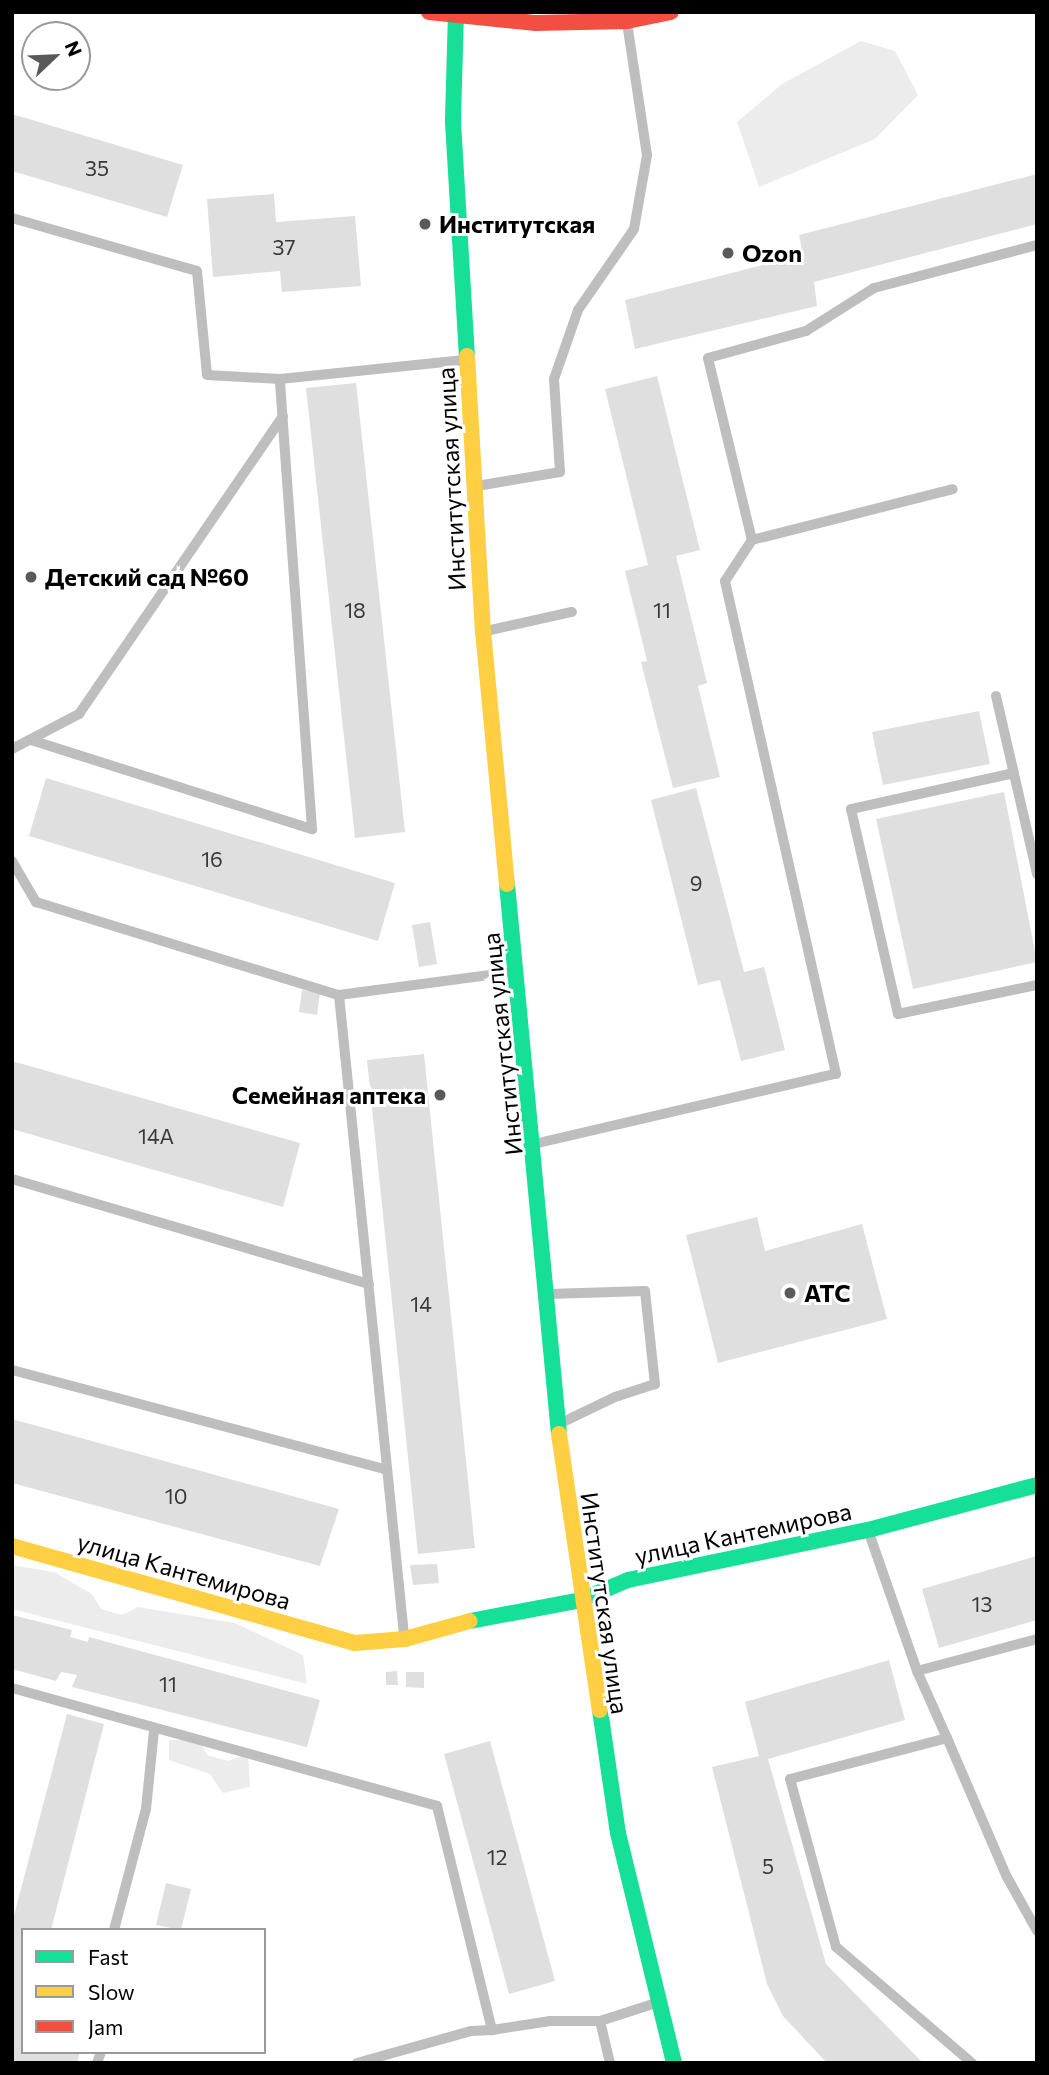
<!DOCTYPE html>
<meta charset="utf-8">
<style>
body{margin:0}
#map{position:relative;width:1049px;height:2075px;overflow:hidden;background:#fff;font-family:Commissioner,sans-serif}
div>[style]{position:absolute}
.green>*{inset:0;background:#ececec}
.building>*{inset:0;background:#dfdfdf}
.lane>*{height:10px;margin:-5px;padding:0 5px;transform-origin:5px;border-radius:5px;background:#bebebe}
.fast>*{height:16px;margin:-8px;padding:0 8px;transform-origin:8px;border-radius:8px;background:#16e098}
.slow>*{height:16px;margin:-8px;padding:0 8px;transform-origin:8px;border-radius:8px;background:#ffcf43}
.jam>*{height:16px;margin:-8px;padding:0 8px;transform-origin:8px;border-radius:8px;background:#f24e42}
.dots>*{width:19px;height:19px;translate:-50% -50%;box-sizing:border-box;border:4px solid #fff;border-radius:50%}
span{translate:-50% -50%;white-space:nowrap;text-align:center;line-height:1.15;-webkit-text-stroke:6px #fff;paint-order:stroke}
.number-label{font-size:21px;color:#383838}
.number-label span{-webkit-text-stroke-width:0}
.poi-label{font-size:24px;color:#000;font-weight:700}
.left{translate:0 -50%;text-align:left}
.right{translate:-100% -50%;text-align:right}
.street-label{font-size:24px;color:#000}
.frame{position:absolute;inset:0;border:14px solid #000;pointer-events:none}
.legend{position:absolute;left:21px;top:1928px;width:245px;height:126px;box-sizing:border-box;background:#fff;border:2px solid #999;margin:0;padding:9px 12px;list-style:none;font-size:21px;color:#000}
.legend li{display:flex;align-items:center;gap:14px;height:35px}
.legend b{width:35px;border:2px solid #999}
.north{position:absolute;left:21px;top:21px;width:70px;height:70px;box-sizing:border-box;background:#fff;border:2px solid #999;border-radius:50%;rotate:67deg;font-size:19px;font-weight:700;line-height:28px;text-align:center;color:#000}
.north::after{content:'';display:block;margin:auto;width:24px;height:32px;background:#595959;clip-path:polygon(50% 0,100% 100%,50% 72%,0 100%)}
</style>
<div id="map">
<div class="green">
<i style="clip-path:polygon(861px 41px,895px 51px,918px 95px,875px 139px,759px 187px,737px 122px,782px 84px)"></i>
<i style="clip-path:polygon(12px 1565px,54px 1572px,92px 1594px,101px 1609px,122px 1615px,138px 1607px,235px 1623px,303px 1655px,307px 1684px,12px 1609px)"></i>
<i style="clip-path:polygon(199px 1739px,207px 1755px,228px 1761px,248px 1754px,250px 1787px,223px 1793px,210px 1774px,169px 1760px,169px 1740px)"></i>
</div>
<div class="building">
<i style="clip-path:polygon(12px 114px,183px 165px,167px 217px,12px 171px)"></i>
<i style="clip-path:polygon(1037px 174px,1037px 224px,814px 282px,817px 306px,635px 349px,625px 300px,803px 255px,799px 235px)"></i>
<i style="clip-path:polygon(274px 194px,276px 222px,355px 216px,361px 286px,282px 292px,280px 271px,213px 277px,207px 199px)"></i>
<i style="clip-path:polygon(657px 376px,700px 550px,676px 556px,707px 683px,698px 686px,720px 777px,673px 788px,641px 662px,647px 661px,625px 571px,648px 565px,605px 389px)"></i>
<i style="clip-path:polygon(356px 383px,405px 832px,355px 838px,306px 388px)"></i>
<i style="clip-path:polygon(979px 711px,990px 764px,883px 785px,872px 732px)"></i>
<i style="clip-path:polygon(46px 778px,395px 883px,378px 941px,29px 836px)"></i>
<i style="clip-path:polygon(696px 788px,744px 972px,764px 967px,785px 1050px,741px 1061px,720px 980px,698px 985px,651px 800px)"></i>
<i style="clip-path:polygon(1004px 792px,1037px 962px,913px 989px,876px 819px)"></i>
<i style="clip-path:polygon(430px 922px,437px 964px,419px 967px,412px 925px)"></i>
<i style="clip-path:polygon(302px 990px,320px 993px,317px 1015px,299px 1012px)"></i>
<i style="clip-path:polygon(424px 1054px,475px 1548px,418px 1554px,367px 1060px)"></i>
<i style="clip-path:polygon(12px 1061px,300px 1143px,283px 1207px,12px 1129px)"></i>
<i style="clip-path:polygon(757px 1217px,765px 1251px,862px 1224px,887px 1319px,718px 1363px,686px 1235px)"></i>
<i style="clip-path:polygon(12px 1419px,339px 1509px,320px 1566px,12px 1483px)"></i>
<i style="clip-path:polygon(1037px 1556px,1037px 1620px,939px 1648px,922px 1589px)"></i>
<i style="clip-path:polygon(437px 1564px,439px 1583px,413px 1585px,410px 1565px)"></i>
<i style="clip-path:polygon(12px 1615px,72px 1630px,70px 1637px,88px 1642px,89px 1637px,320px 1700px,307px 1747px,72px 1687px,77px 1675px,61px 1672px,56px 1681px,12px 1669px)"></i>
<i style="clip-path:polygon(889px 1660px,905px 1720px,768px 1759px,826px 1964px,923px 2063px,827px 2063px,783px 2016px,767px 1984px,712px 1767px,759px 1756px,745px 1702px)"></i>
<i style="clip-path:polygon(397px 1671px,398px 1685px,386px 1685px,386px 1672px)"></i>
<i style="clip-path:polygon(406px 1672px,424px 1672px,424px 1688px,406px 1687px)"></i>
<i style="clip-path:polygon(67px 1714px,104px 1724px,51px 1930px,23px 1930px,23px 2052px,80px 2052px,77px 2063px,12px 2063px,12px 1923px)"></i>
<i style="clip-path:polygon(490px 1741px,555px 1981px,509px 1994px,444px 1754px)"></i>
<i style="clip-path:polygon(166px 1883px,191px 1889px,181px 1930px,156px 1925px)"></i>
</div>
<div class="lane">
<i style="left:12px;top:218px;width:192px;rotate:16deg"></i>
<i style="left:197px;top:271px;width:104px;rotate:84.5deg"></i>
<i style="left:207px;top:375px;width:73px;rotate:3.1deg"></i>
<i style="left:280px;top:379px;width:185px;rotate:-5.9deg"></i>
<i style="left:477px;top:486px;width:84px;rotate:-9.6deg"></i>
<i style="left:560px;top:472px;width:93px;rotate:-93.7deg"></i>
<i style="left:554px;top:379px;width:73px;rotate:-70.8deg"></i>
<i style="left:578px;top:310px;width:98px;rotate:-55.3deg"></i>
<i style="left:634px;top:229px;width:75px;rotate:-80deg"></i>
<i style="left:647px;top:155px;width:134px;rotate:-98.6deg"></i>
<i style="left:752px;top:540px;width:187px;rotate:-103.6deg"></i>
<i style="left:708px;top:358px;width:102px;rotate:-15.4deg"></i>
<i style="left:806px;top:331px;width:80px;rotate:-32.3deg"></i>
<i style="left:874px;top:288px;width:169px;rotate:-14.8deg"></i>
<i style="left:486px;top:631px;width:88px;rotate:-12.5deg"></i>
<i style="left:996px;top:696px;width:183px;rotate:77deg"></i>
<i style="left:31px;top:740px;width:295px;rotate:17.6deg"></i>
<i style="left:312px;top:829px;width:451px;rotate:-94.1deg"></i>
<i style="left:12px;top:749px;width:76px;rotate:-27.6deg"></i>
<i style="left:79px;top:714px;width:361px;rotate:-55.6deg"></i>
<i style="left:1014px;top:773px;width:167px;rotate:167.5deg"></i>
<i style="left:851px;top:809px;width:210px;rotate:77.1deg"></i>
<i style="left:898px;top:1014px;width:142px;rotate:-11.8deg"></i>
<i style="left:12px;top:861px;width:48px;rotate:59.7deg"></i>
<i style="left:36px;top:902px;width:317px;rotate:17.1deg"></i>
<i style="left:534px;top:1144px;width:310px;rotate:-13.1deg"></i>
<i style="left:836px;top:1074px;width:505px;rotate:-102.69deg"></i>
<i style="left:725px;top:581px;width:49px;rotate:-56.6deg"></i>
<i style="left:752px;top:540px;width:207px;rotate:-14.2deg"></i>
<i style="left:12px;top:1179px;width:372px;rotate:16.4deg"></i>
<i style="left:549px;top:1294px;width:96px;rotate:-1.8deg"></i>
<i style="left:645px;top:1291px;width:94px;rotate:83.9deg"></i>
<i style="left:655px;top:1384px;width:42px;rotate:162deg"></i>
<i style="left:615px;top:1397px;width:60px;rotate:154.3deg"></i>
<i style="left:12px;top:1370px;width:388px;rotate:14.9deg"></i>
<i style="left:869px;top:1533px;width:146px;rotate:70.8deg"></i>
<i style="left:917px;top:1671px;width:73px;rotate:65.9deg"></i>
<i style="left:404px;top:1635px;width:643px;rotate:-95.8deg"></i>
<i style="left:339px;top:995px;width:175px;rotate:-7.6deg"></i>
<i style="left:917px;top:1671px;width:124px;rotate:-14.9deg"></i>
<i style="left:12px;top:1688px;width:441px;rotate:15.5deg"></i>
<i style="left:437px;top:1806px;width:231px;rotate:76.2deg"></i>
<i style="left:492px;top:2030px;width:59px;rotate:-8.8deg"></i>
<i style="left:550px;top:2021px;width:50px"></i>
<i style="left:600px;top:2021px;width:59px;rotate:-17.8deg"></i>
<i style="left:114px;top:1930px;width:125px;rotate:-75.2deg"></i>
<i style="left:146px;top:1809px;width:79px;rotate:-84.2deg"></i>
<i style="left:600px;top:2021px;width:43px;rotate:76.6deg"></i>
<i style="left:97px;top:2063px;width:12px;rotate:-70deg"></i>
<i style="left:357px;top:2063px;width:118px;rotate:-15.7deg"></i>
<i style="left:471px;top:2031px;width:21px;rotate:-3deg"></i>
<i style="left:972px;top:2063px;width:179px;rotate:-139.5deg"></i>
<i style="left:836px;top:1947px;width:174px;rotate:-105.3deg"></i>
<i style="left:790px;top:1779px;width:162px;rotate:-14.6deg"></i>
<i style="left:947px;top:1738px;width:151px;rotate:66.7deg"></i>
<i style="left:1007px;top:1877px;width:62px;rotate:60.9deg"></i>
</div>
<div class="fast">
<i style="left:456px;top:12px;width:110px;rotate:91.6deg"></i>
<i style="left:453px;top:122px;width:234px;rotate:86.6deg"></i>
<i style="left:507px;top:884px;width:552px;rotate:84.6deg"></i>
<i style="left:470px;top:1621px;width:113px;rotate:-10.7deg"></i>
<i style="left:581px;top:1600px;width:51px;rotate:-23.1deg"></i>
<i style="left:628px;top:1580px;width:245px;rotate:-11.8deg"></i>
<i style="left:868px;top:1530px;width:175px;rotate:-14.9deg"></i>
<i style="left:600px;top:1710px;width:124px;rotate:81.7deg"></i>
<i style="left:618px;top:1833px;width:237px;rotate:76.3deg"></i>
</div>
<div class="slow">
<i style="left:467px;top:356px;width:275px;rotate:86.7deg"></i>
<i style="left:483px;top:631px;width:254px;rotate:84.6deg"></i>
<i style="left:559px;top:1434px;width:279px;rotate:81.6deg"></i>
<i style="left:12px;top:1546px;width:356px;rotate:15.8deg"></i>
<i style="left:355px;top:1643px;width:50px;rotate:-4.6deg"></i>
<i style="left:405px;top:1639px;width:67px;rotate:-15.5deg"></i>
</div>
<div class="jam">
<i style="left:429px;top:12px;width:108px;rotate:5.9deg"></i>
<i style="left:536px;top:23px;width:91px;rotate:-1.3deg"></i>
<i style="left:627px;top:21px;width:45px;rotate:-11.6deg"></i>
</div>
<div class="dots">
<i style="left:425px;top:224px;background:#595959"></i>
<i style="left:728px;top:253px;background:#595959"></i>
<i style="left:31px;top:577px;background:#595959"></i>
<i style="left:440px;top:1095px;background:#595959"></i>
<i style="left:790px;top:1293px;background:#595959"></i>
</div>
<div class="number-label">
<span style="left:97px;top:168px">35</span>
<span style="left:284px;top:247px">37</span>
<span style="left:355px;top:610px">18</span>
<span style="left:662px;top:610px">11</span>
<span style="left:212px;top:859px">16</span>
<span style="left:696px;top:883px">9</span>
<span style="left:156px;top:1136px">14А</span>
<span style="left:421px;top:1304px">14</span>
<span style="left:176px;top:1496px">10</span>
<span style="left:982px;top:1604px">13</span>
<span style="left:168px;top:1684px">11</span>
<span style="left:497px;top:1857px">12</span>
<span style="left:768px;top:1866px">5</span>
</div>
<div class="poi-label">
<span class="left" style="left:439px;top:224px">Институтская</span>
<span class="left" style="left:742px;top:253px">Ozon</span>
<span class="left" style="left:45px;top:577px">Детский сад №60</span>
<span class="right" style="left:426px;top:1095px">Семейная аптека</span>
<span class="left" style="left:804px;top:1293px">АТС</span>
</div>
<div class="street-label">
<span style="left:451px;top:479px;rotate:-93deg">Институтская улица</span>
<span style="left:502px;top:1044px;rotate:-96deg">Институтская улица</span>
<span style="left:743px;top:1533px;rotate:-12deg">улица Кантемирова</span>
<span style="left:184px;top:1571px;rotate:16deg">улица Кантемирова</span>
<span style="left:605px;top:1603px;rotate:82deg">Институтская улица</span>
</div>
<div class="frame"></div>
<ul class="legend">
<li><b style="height:9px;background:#16e098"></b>Fast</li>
<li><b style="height:9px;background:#ffcf43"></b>Slow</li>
<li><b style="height:9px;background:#f24e42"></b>Jam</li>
</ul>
<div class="north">N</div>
</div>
